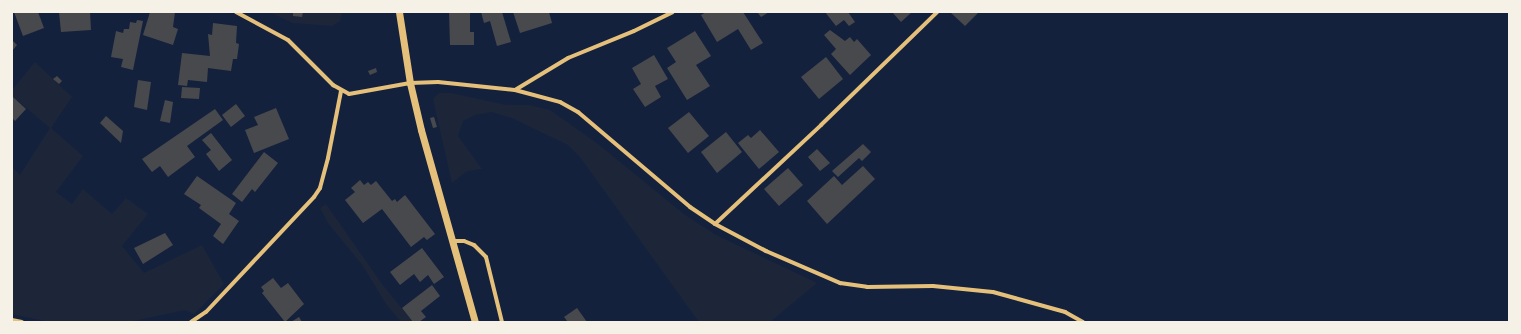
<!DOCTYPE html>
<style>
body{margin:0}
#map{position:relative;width:1521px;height:334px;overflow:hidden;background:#14213d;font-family:Signika,sans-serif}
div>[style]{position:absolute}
.green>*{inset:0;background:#1d2539}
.building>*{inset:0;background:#48494c}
.minor>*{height:4px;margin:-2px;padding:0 2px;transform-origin:2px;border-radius:2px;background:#e5c07b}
.tertiary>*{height:7px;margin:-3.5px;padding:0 3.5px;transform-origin:3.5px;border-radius:3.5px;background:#e5c07b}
span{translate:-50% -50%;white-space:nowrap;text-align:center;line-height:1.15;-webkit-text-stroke:3px #f6f1e7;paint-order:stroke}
.frame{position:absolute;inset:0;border:13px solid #f6f1e7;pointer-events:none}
</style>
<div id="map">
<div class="green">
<i style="clip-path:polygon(269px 12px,342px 12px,340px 21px,332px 26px,293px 23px)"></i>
<i style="clip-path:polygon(35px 62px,72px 97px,51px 128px,83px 156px,56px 192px,72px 204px,83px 189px,112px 214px,126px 198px,148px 214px,122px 246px,144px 273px,202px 245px,224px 284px,194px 314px,185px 310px,129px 322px,50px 322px,12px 314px,12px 167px,20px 175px,50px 128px,12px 96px,12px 90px)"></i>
<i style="clip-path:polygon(439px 93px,451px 93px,506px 105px,529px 105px,550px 110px,598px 144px,685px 215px,716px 235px,817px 283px,770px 322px,699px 322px,580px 157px,568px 145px,512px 118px,492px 112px,475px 115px,463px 121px,458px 136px,482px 169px,467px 171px,452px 183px,433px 99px)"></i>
<i style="clip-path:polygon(326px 204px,382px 284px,413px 322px,401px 322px,386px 304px,363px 266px,328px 223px,320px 208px)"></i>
</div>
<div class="building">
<i style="clip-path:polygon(14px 12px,38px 12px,44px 28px,23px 36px)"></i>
<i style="clip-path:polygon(59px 12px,90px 12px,91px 30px,61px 32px)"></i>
<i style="clip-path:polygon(150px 12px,175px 12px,173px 27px,178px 29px,173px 45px,143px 35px)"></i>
<i style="clip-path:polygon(293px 12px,303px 12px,302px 17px,293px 16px)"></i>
<i style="clip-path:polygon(449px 12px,470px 12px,470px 32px,474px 32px,474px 45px,450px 45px)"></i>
<i style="clip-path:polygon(481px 12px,502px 12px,511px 42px,497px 46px,490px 21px,484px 23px)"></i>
<i style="clip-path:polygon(513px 12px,549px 12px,552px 23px,520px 33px)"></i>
<i style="clip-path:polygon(706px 12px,743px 12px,763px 43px,751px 50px,738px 29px,717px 42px,701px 15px)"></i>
<i style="clip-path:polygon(757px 12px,769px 12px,761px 17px)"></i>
<i style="clip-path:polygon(825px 12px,848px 12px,855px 22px,849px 26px,844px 20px,836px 26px)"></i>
<i style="clip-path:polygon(892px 12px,912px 12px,901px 22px)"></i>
<i style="clip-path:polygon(950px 12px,979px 12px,965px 26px)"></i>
<i style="clip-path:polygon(137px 20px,143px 21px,133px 70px,121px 67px,123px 59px,111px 57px,116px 31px,123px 33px,124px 29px,129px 29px,130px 22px,136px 23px)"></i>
<i style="clip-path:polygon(213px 23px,237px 26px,236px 43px,239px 44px,237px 59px,233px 59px,231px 71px,208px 68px,207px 82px,188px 80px,187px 86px,178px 85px,182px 53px,210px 56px,208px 34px,212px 35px)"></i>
<i style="clip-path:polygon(830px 30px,845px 41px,850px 37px,854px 42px,857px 39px,871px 55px,850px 75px,831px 54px,836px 49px,824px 35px)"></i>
<i style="clip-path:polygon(695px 31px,711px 56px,696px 65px,710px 86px,687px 100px,667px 68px,676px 62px,667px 48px)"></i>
<i style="clip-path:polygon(12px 40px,17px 45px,12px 51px)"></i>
<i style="clip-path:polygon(654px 55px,668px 79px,655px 86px,661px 97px,645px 107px,633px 89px,641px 84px,632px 68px)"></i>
<i style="clip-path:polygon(826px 57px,843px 79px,819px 99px,801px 77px)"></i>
<i style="clip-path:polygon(376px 68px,377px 72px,370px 75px,368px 71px)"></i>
<i style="clip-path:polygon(57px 76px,62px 81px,59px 84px,53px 79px)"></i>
<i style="clip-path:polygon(138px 80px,151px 82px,147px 110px,134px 107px)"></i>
<i style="clip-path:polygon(182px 87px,200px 88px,199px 99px,181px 98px)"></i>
<i style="clip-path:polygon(12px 96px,26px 109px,15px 121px,12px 118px)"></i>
<i style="clip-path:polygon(165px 100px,173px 102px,170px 123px,160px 121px)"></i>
<i style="clip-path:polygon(236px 104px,245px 116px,231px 127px,222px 115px)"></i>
<i style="clip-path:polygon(276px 108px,289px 139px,254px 153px,245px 130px,258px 125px,254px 117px)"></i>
<i style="clip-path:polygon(215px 109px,223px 120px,187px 146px,195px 157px,168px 177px,160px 166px,152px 172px,142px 159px)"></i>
<i style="clip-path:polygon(689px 112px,709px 136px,688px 153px,668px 128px)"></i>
<i style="clip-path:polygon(106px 116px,123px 131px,121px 143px,100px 123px)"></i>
<i style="clip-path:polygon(434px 117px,437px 127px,433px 128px,430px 118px)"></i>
<i style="clip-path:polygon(760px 130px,779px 152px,759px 169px,738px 143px,748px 135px,751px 138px)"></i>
<i style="clip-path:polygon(726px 132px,742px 152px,717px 173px,701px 152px)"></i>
<i style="clip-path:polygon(211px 133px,232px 160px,219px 171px,206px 154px,211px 150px,202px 140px)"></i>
<i style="clip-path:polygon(863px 144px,871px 152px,862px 161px,859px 158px,838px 177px,832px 171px)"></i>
<i style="clip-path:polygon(817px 149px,830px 163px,820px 171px,808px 157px)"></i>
<i style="clip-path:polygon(264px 152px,278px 163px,255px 192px,252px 189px,242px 202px,232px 194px)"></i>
<i style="clip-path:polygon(863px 166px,875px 179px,827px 224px,807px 201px,834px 176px,842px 185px)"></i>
<i style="clip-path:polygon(788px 168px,803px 185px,779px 206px,764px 189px)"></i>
<i style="clip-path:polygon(197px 176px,236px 203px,229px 214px,239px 221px,223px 244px,213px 236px,221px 224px,199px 208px,201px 205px,184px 194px)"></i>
<i style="clip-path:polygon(360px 180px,364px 185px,368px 182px,371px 185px,376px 181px,392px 201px,395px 199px,397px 202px,405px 195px,435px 234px,427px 240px,424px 237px,411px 247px,382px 209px,363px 223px,345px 200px,355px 192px,351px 188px)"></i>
<i style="clip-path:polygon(165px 233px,173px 245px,143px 264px,134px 248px)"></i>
<i style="clip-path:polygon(422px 248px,444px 277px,434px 284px,428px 275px,420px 282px,414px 274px,400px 285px,390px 272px)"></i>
<i style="clip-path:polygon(273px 278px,281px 288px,288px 283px,304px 304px,285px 322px,262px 293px,264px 291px,261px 287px)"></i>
<i style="clip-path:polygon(432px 285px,440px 296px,421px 311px,426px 317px,419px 322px,413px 322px,402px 308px)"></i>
<i style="clip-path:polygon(577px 308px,587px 322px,568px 322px,564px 317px)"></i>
<i style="clip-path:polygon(299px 317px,302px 322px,291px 322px)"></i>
</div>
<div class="minor">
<i style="left:236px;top:12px;width:59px;rotate:28.3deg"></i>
<i style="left:288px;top:40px;width:64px;rotate:45deg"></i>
<i style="left:333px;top:85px;width:18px;rotate:29deg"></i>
<i style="left:349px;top:94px;width:62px;rotate:-10.2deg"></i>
<i style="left:410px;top:83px;width:28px;rotate:-2deg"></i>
<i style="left:438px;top:82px;width:77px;rotate:5.9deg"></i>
<i style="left:515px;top:90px;width:47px;rotate:14.9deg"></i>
<i style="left:560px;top:102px;width:21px;rotate:29deg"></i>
<i style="left:578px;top:112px;width:147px;rotate:40.3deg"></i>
<i style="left:690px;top:207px;width:30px;rotate:34deg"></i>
<i style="left:715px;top:224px;width:58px;rotate:27.9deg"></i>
<i style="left:766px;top:251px;width:81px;rotate:23.4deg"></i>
<i style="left:840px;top:283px;width:27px;rotate:8deg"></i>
<i style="left:867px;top:287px;width:66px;rotate:-0.9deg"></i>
<i style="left:933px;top:286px;width:60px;rotate:5.7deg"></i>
<i style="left:993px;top:292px;width:75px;rotate:15.5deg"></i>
<i style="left:1065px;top:312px;width:21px;rotate:29deg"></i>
<i style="left:515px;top:90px;width:62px;rotate:-31.1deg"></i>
<i style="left:568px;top:58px;width:71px;rotate:-22.2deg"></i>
<i style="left:634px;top:31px;width:43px;rotate:-26deg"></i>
<i style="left:715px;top:224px;width:145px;rotate:-43deg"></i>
<i style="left:821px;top:125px;width:162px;rotate:-44.2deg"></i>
<i style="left:453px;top:241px;width:11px"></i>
<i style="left:464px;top:241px;width:11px;rotate:22deg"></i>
<i style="left:474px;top:245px;width:17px;rotate:45deg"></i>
<i style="left:486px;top:257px;width:67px;rotate:76.2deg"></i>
<i style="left:12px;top:320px;width:10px;rotate:11deg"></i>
<i style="left:191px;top:322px;width:18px;rotate:-34deg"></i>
<i style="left:206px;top:312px;width:158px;rotate:-46.8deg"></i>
<i style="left:314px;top:197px;width:11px;rotate:-56deg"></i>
<i style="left:320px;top:188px;width:31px;rotate:-75deg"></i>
<i style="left:328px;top:158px;width:68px;rotate:-79deg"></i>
</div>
<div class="tertiary">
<i style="left:399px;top:12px;width:72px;rotate:81.2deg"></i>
<i style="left:410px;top:83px;width:48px;rotate:76.8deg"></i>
<i style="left:421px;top:130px;width:199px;rotate:74.3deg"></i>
</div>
<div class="frame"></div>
</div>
